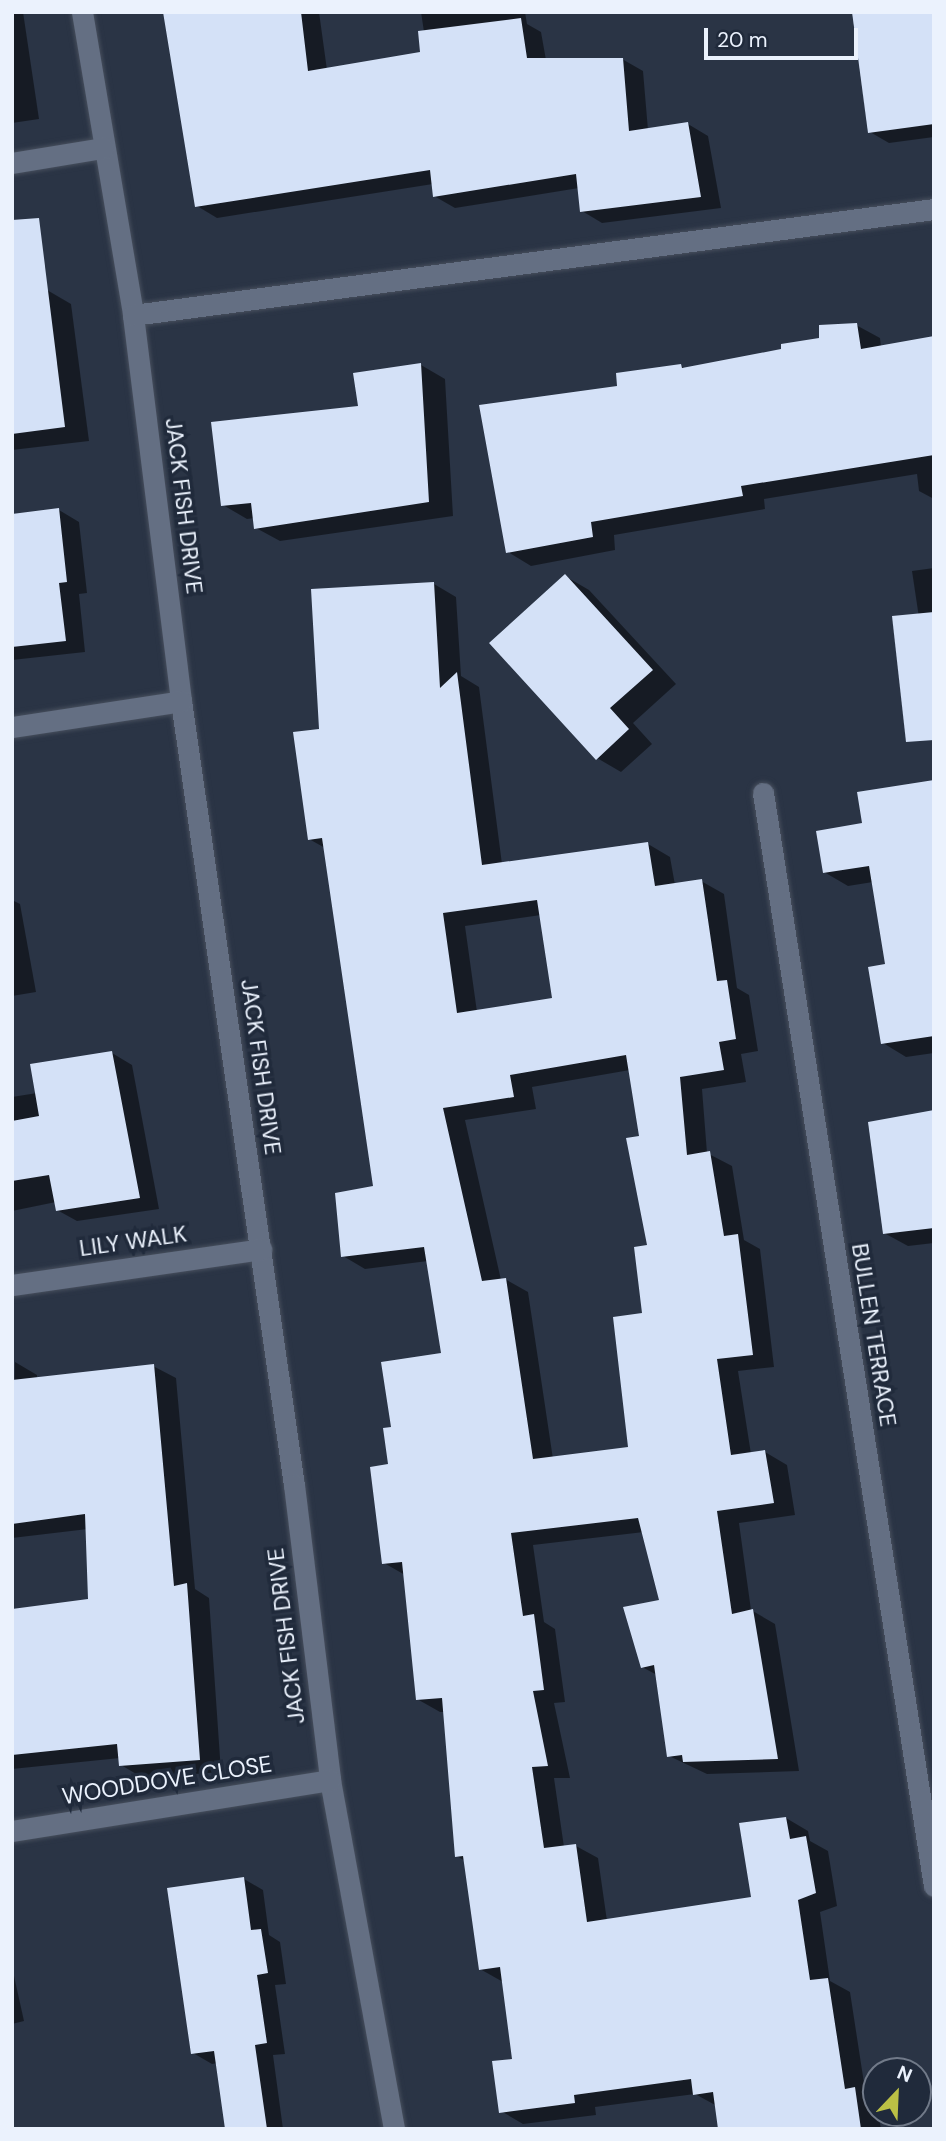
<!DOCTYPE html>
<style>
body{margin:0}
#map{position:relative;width:946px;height:2141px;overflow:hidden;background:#2a3445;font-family:"DM Sans",sans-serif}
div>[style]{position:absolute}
.shadow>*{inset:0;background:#0007}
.building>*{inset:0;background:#d4e1f7}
.roads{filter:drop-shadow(0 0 2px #474f5d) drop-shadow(0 0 2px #474f5d)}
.street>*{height:21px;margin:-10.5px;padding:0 10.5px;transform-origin:10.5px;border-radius:10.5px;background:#646f83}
span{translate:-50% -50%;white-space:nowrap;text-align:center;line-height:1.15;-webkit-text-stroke:7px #202a3b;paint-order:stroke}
.street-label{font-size:23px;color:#ebf2fd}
.frame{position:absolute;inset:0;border:14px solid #ebf2fd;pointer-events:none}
.north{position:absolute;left:862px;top:2057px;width:70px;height:70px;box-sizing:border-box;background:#202a3b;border:2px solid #717a89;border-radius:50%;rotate:23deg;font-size:19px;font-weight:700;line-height:28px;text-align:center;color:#ebf2fd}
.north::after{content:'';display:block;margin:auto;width:24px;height:32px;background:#bbc045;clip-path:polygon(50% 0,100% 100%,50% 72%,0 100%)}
.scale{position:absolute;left:704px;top:28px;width:154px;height:32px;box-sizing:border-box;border:4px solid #ebf2fd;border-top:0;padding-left:9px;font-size:21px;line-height:24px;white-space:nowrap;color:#ebf2fd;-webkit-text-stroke:5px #202a3b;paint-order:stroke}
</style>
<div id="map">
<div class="shadow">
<i style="clip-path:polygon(12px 12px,23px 12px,39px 119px,12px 123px)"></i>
<i style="clip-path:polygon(164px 12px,319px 12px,327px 70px,422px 53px,424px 32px,421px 12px,525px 12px,527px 24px,541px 32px,546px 60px,622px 59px,643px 71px,648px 130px,688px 124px,708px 136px,721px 208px,602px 223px,582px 211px,579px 188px,455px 208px,434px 196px,433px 184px,217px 218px,197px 206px)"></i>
<i style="clip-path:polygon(934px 12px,934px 137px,889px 143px,870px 132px)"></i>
<i style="clip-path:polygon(47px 290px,71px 304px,89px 441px,12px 450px,12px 294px)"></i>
<i style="clip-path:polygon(856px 325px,880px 338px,881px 347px,934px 338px,934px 499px,919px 491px,917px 474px,764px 499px,765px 509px,614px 535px,615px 550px,531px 566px,508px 552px,619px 388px,681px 366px,686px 369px,783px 351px)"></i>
<i style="clip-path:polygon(421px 365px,445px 379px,453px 516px,280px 541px,256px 528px,255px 518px,247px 519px,223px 505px)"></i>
<i style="clip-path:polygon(59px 510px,79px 522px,87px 593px,79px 594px,85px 652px,12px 660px,12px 515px)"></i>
<i style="clip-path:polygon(934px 568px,934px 718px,912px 571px)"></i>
<i style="clip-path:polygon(565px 576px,589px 590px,676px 684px,633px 723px,652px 744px,621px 772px,597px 758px)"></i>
<i style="clip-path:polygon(evenodd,434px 584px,456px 597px,461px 676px,479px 687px,502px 864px,648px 844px,670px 857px,675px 885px,701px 881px,724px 894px,737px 988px,749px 995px,758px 1051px,741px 1054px,746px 1082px,702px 1089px,707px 1153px,732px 1166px,744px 1240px,760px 1249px,774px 1367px,738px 1371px,751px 1454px,765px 1452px,787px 1465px,795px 1515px,739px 1523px,751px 1610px,775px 1624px,799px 1771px,707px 1774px,669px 1756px,657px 1675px,642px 1667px,661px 1602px,644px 1532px,533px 1545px,544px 1622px,555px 1629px,565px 1702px,554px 1703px,570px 1778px,554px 1778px,564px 1847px,576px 1846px,598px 1858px,607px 1921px,753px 1899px,786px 1818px,808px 1831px,810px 1841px,828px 1851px,837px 1906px,820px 1912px,830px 1981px,850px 1992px,866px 2096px,876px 2101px,881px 2129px,720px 2129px,717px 2106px,695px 2094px,595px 2107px,596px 2115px,523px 2124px,501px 2111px,514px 2060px,503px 1982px,480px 1969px,465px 1861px,457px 1856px,445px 1712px,440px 1712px,417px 1699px,405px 1575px,384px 1563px,393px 1428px,443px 1354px,428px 1261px,365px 1269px,343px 1256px,374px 1188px,325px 848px,309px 839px,321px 730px,434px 584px,541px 915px,554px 1000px,477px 1012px,465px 926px,541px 915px,434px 584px,630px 1070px,641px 1137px,649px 1247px,630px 1449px,553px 1459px,528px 1292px,505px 1279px,501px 1280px,465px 1120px,536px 1109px,532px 1087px,630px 1070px)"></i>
<i style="clip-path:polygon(934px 782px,934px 1053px,906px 1057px,883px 1043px,887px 965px,873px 882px,848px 886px,824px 872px,864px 825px)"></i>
<i style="clip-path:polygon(12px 900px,20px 904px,36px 992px,12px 996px)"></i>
<i style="clip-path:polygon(112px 1053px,132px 1065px,159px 1209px,77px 1221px,57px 1210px,56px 1202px,12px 1211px,12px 1097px,37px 1093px)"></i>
<i style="clip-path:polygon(934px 1112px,934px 1243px,908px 1246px,884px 1233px)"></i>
<i style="clip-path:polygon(15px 1362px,37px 1375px,37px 1379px,153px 1366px,176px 1378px,195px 1589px,209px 1598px,221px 1772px,143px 1778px,121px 1765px,120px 1758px,12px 1769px,12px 1611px,90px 1600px,88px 1529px,12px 1538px)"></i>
<i style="clip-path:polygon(244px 1879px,263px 1890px,269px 1935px,280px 1942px,286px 1984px,275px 1985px,285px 2054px,273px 2055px,283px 2129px,227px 2129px,218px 2063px,212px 2064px,193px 2053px)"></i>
<i style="clip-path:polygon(12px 1967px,24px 2021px,12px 2024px)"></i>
</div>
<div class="building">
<i style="clip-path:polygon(163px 12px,301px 12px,308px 71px,420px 52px,418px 31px,521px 18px,527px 58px,623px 58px,629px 131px,688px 122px,701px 197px,580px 212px,576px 174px,433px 197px,430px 170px,195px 207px)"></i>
<i style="clip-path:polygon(852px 12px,934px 12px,934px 124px,868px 133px)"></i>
<i style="clip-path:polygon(39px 218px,65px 427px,12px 434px,12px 220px)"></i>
<i style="clip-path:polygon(857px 323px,861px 349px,934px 336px,934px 455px,741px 486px,743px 496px,591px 522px,593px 537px,506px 553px,479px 405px,617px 386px,616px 373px,681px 364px,682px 368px,781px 349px,781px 344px,819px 338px,819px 325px)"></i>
<i style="clip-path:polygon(421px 363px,429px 502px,254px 529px,251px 503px,221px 506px,211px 422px,358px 406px,353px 373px)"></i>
<i style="clip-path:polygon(59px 508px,67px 582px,59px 583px,66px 641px,12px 647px,12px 514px)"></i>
<i style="clip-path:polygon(565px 574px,653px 670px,610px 708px,629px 729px,596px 760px,489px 643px)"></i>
<i style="clip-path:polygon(evenodd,434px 582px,440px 688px,457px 672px,482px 865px,648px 842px,655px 886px,702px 879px,717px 981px,727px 980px,736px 1039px,719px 1042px,724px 1070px,680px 1077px,687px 1155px,710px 1151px,724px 1236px,738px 1234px,753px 1355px,717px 1359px,731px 1455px,765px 1450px,774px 1503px,717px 1511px,732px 1614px,753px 1609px,778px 1759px,683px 1762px,682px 1755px,667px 1757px,654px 1665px,641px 1668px,623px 1607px,659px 1600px,638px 1518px,511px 1533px,523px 1616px,534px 1614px,544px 1690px,533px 1691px,548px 1766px,532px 1767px,544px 1848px,576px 1844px,587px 1922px,751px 1897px,739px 1823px,786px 1817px,790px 1839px,806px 1836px,816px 1893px,798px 1900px,810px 1980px,828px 1978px,845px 2089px,855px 2087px,861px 2129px,718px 2129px,713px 2092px,693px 2095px,691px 2079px,574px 2095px,575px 2103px,499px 2113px,492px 2061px,512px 2059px,500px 1967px,479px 1970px,463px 1856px,455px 1857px,442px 1698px,416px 1700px,402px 1562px,382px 1564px,370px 1467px,388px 1464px,383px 1428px,391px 1427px,381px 1362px,441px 1353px,424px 1247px,341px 1257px,335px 1193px,373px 1186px,322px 838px,308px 840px,293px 732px,319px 729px,311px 589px,434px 582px,537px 900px,552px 998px,457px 1013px,443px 913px,537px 900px,434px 582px,626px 1055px,639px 1136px,626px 1138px,647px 1245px,634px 1247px,642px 1313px,613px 1317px,628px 1447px,533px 1459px,506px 1278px,482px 1281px,443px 1108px,514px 1097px,510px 1075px,626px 1055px)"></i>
<i style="clip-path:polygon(934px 612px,934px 740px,906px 742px,892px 616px)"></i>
<i style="clip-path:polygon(934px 780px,934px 1036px,881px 1044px,868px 967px,885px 964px,869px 866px,823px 873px,816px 831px,862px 823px,857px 792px)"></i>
<i style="clip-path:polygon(112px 1051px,140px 1198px,56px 1211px,49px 1175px,12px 1181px,12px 1121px,39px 1116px,30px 1064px)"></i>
<i style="clip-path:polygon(934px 1110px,934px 1228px,883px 1234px,868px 1122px)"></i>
<i style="clip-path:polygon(154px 1364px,174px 1586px,187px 1583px,200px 1760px,119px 1766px,117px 1744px,12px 1755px,12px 1609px,88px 1599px,85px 1514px,12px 1524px,12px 1380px)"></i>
<i style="clip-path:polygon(244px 1877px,251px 1930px,261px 1929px,268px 1973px,257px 1975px,267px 2043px,255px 2045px,267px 2129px,225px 2129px,214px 2051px,191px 2054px,167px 1888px)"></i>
</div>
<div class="roads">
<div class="street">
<i style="left:82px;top:12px;width:307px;rotate:80.4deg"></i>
<i style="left:133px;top:315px;width:389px;rotate:82.9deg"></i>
<i style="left:181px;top:701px;width:792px;rotate:81.8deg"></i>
<i style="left:294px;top:1485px;width:297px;rotate:83deg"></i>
<i style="left:330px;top:1780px;width:355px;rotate:79.6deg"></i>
<i style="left:12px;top:163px;width:92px;rotate:-9.4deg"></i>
<i style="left:133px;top:315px;width:808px;rotate:-7.54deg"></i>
<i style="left:12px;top:727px;width:171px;rotate:-8.7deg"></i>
<i style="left:763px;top:793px;width:1106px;rotate:81.11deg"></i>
<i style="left:12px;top:1285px;width:252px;rotate:-8.2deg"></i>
<i style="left:12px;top:1831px;width:322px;rotate:-9.1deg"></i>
</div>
</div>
<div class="street-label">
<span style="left:184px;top:506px;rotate:83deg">JACK FISH DRIVE</span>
<span style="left:261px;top:1067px;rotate:82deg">JACK FISH DRIVE</span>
<span style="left:133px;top:1241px;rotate:-8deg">LILY WALK</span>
<span style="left:874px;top:1335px;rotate:81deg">BULLEN TERRACE</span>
<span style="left:286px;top:1636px;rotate:-97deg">JACK FISH DRIVE</span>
<span style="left:167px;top:1780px;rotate:-9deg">WOODDOVE CLOSE</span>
</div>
<div class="frame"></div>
<div class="north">N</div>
<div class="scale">20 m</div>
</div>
